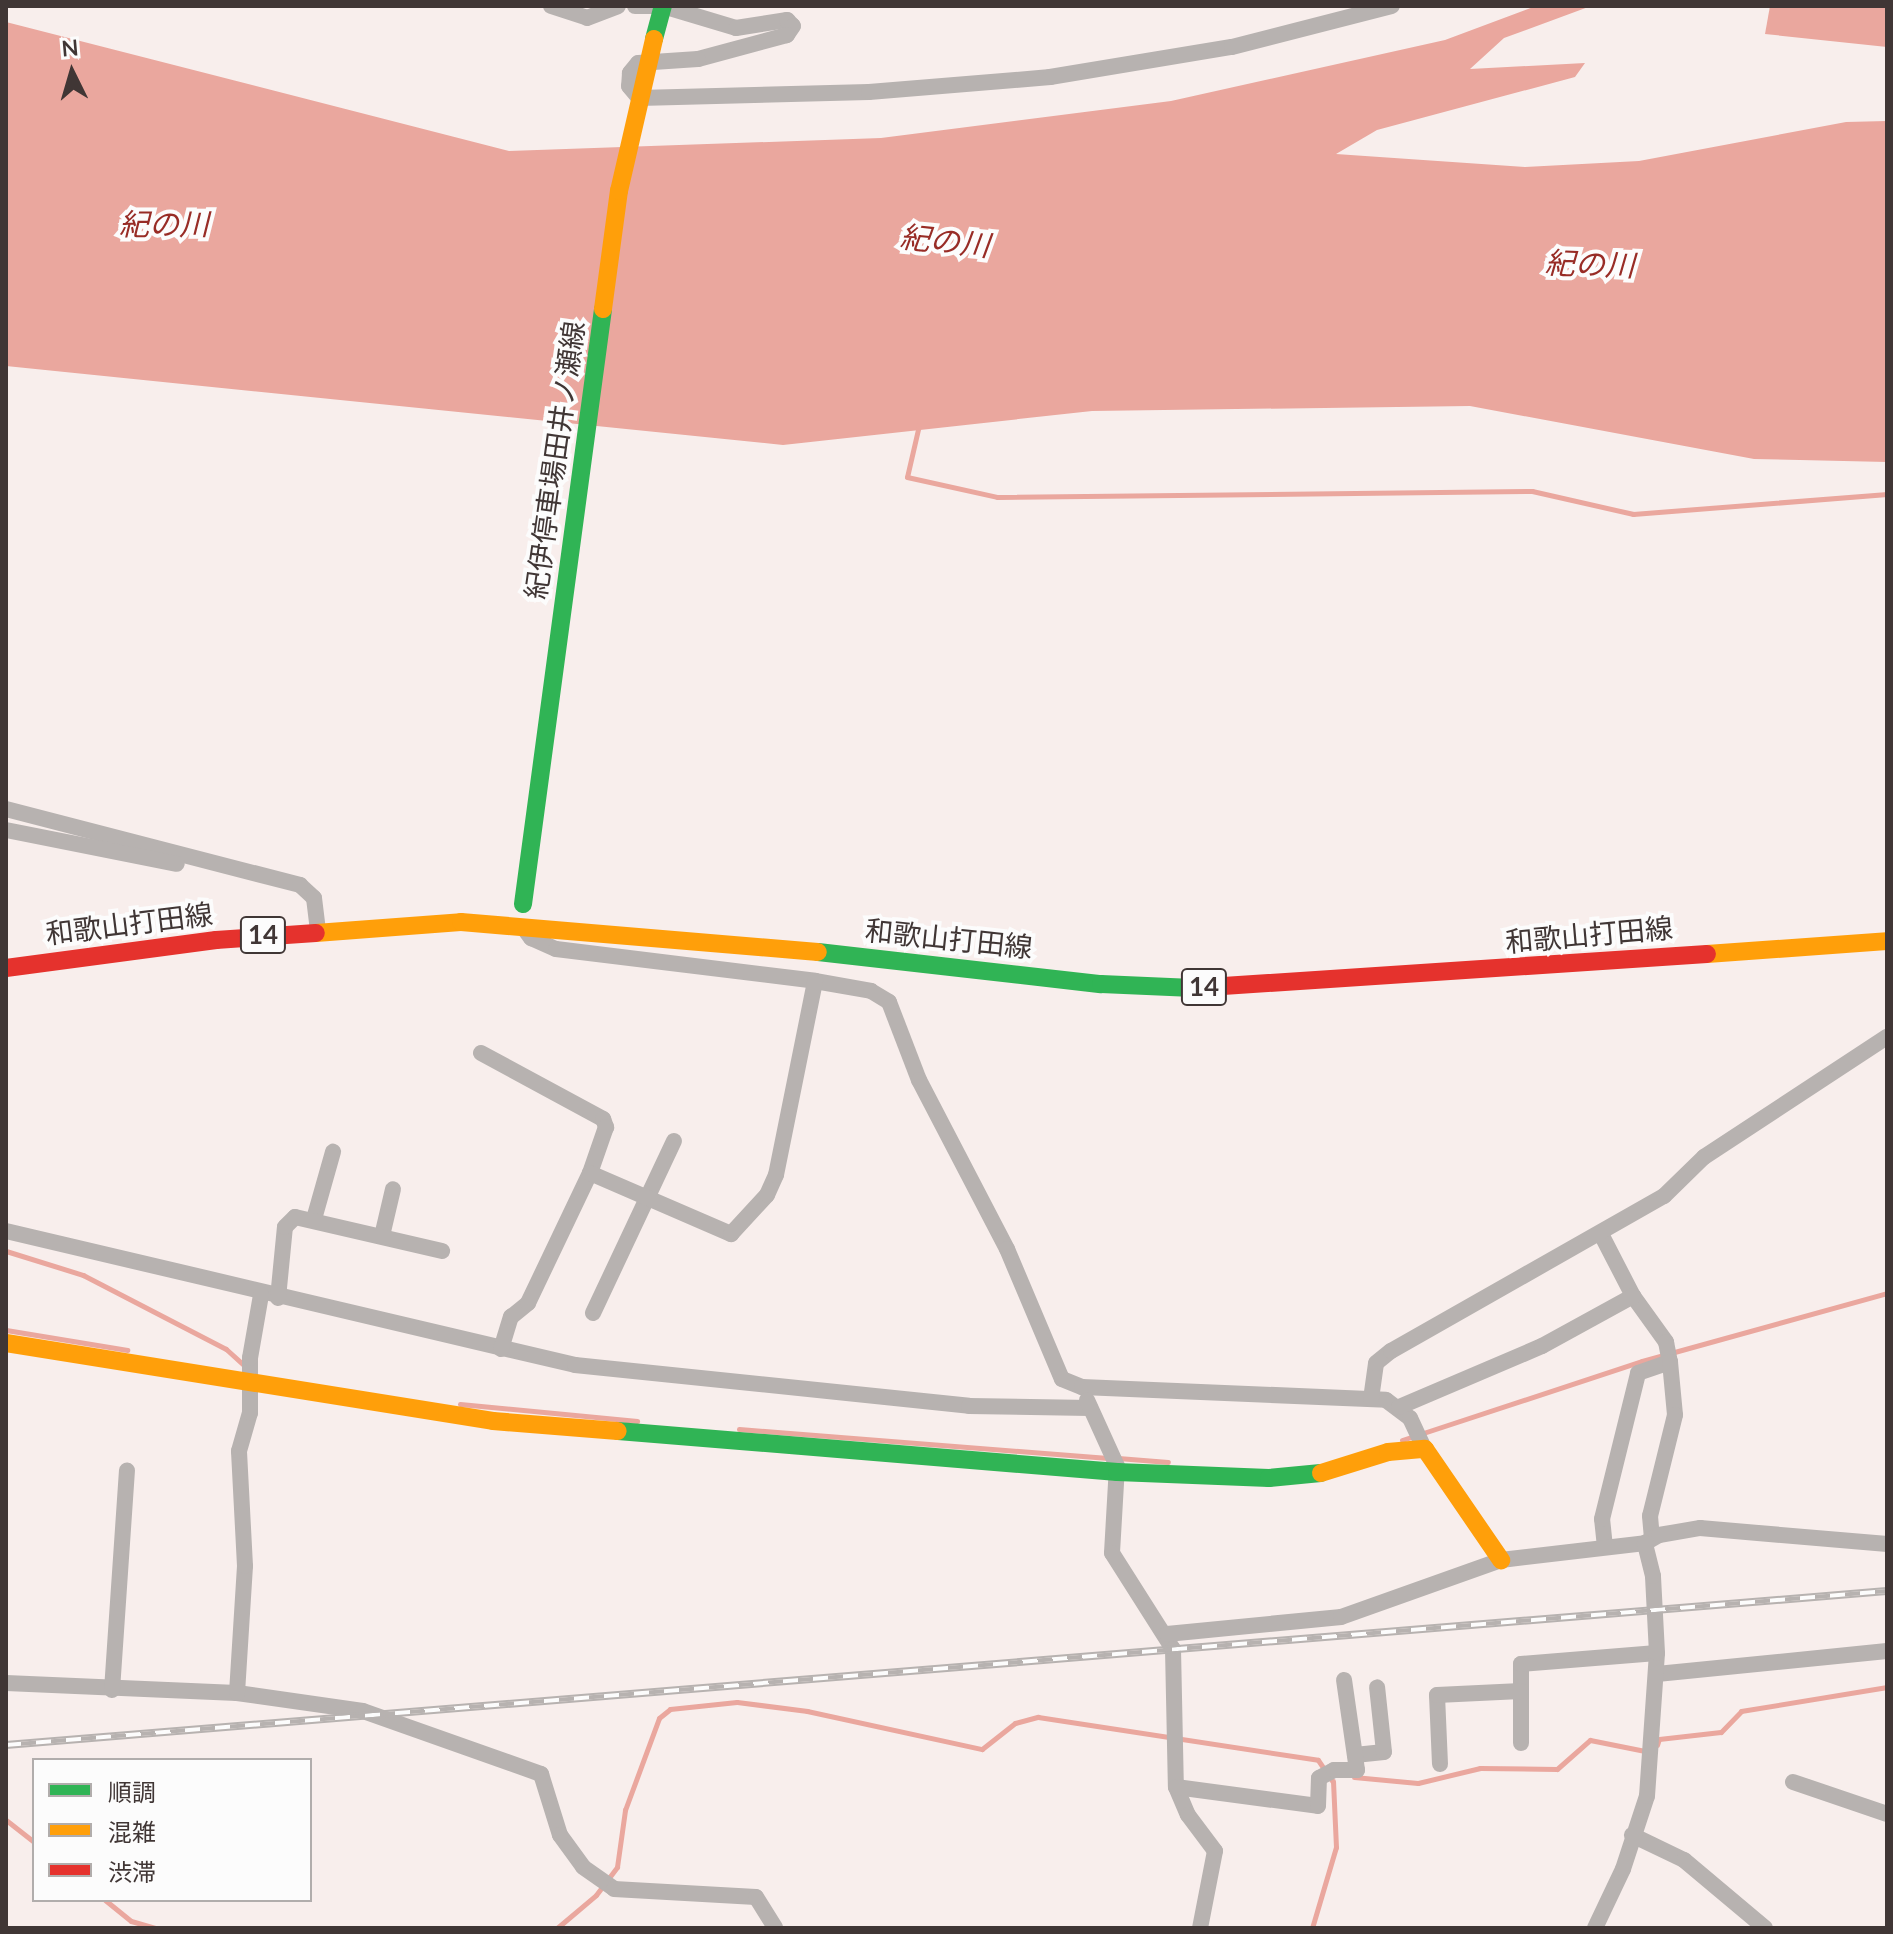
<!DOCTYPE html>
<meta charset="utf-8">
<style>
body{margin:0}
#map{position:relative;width:1893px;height:1934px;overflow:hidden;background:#f8eeec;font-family:Lato,"Noto Sans JP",sans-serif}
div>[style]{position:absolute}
.water>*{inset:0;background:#eaa79e}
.stream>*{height:5px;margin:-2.5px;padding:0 2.5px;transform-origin:2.5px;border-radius:2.5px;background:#eaa79e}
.street>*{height:16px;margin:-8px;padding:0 8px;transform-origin:8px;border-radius:8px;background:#b7b2b0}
.fast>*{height:18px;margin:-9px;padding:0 9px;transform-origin:9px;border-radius:9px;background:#30b455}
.slow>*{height:18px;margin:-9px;padding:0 9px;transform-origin:9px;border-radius:9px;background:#ff9f0a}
.jam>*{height:18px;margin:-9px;padding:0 9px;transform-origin:9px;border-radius:9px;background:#e5322d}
.rail>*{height:8px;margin-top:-4px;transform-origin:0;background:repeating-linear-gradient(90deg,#fcfcfc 0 15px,#b7b2b0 0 30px);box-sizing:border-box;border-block:2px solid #b7b2b0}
.fast-bridge>*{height:18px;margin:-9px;padding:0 9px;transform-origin:9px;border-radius:9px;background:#30b455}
.slow-bridge>*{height:18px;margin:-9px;padding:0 9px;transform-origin:9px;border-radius:9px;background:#ff9f0a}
span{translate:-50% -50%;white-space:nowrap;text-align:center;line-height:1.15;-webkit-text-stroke:8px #fcfcfc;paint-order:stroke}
.shield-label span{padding:2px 6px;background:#fcfcfc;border:2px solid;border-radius:6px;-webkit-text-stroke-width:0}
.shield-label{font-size:26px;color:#403635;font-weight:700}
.street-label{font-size:28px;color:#403635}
.water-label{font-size:30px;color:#982c26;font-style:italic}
.frame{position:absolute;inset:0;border:8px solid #403635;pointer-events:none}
.legend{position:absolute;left:32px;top:1758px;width:280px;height:144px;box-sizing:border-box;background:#fcfcfc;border:2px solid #b1adac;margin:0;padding:10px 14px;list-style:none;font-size:24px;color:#403635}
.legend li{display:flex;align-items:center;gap:16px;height:40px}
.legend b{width:40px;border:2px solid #b1adac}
.north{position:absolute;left:32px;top:32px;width:80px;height:80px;-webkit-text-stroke:6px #fcfcfc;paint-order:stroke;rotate:355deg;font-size:22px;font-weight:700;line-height:32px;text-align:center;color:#403635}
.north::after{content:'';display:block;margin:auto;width:28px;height:36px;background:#403635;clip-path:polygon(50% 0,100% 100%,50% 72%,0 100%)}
</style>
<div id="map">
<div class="water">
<i style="clip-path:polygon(1536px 6px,1591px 6px,1504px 38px,1470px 69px,1585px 63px,1575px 77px,1377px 130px,1336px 154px,1525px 167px,1639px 161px,1846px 122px,1887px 121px,1887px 462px,1754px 459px,1470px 406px,1092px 411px,783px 445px,6px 366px,6px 22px,509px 151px,881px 138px,1171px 101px,1445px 40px)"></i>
<i style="clip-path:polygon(1770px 6px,1887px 6px,1887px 47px,1765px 34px)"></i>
</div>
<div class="stream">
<i style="left:919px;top:425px;width:53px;rotate:103deg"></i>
<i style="left:907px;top:477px;width:92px;rotate:12.5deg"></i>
<i style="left:997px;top:497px;width:535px;rotate:-0.64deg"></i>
<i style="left:1532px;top:491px;width:104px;rotate:12.8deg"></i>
<i style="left:1633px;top:514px;width:255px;rotate:-4.5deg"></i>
<i style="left:6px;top:1251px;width:81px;rotate:17.3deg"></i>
<i style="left:83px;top:1275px;width:161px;rotate:27.4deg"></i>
<i style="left:226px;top:1349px;width:27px;rotate:42deg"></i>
<i style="left:6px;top:1330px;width:123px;rotate:9.4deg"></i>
<i style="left:460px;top:1404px;width:178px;rotate:5.5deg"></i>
<i style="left:739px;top:1429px;width:370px;rotate:4.5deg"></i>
<i style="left:1402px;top:1440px;width:253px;rotate:-18.2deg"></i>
<i style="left:1642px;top:1361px;width:254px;rotate:-15.5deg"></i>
<i style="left:1118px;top:1458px;width:50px;rotate:4.6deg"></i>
<i style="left:1657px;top:1745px;width:6px;rotate:-72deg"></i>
<i style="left:1659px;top:1739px;width:62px;rotate:-6.4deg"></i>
<i style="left:1721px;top:1732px;width:29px;rotate:-46deg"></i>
<i style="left:1741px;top:1711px;width:148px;rotate:-9.3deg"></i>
<i style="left:1354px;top:1777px;width:64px;rotate:5.4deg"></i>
<i style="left:1418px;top:1783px;width:64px;rotate:-13.6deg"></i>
<i style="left:1480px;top:1768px;width:77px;rotate:0.7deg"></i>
<i style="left:1557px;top:1769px;width:44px;rotate:-41.3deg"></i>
<i style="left:1590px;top:1740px;width:56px;rotate:11.3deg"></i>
<i style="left:6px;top:1820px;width:36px;rotate:38deg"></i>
<i style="left:105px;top:1900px;width:33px;rotate:39deg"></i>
<i style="left:131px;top:1921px;width:25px;rotate:16deg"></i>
<i style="left:557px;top:1928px;width:51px;rotate:-40.2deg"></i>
<i style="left:596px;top:1895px;width:35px;rotate:-53deg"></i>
<i style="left:617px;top:1867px;width:58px;rotate:-82deg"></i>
<i style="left:625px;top:1810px;width:98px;rotate:-69.7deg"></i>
<i style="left:659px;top:1718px;width:14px;rotate:-39deg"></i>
<i style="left:670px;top:1709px;width:67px;rotate:-6deg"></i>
<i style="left:737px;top:1702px;width:71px;rotate:7.3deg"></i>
<i style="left:807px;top:1711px;width:179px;rotate:12.3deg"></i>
<i style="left:982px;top:1749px;width:42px;rotate:-38.2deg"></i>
<i style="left:1015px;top:1723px;width:24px;rotate:-15deg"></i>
<i style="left:1038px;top:1717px;width:283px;rotate:8.7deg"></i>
<i style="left:1318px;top:1760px;width:25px;rotate:56deg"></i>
<i style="left:1312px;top:1928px;width:84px;rotate:-73.5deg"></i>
<i style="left:1336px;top:1847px;width:66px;rotate:-92.6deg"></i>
</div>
<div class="street">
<i style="left:551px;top:6px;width:38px;rotate:18deg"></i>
<i style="left:587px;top:18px;width:33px;rotate:-21deg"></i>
<i style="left:635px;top:6px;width:28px"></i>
<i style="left:663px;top:6px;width:76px;rotate:16.8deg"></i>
<i style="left:736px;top:28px;width:52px;rotate:-8.9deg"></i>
<i style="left:787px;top:20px;width:8px;rotate:45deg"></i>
<i style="left:793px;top:26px;width:11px;rotate:124deg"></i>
<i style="left:787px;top:35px;width:92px;rotate:164.9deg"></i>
<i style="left:698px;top:59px;width:60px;rotate:176.2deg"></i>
<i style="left:638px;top:63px;width:13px;rotate:129deg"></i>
<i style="left:630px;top:73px;width:13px;rotate:94deg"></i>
<i style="left:629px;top:86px;width:16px;rotate:50deg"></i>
<i style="left:639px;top:98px;width:230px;rotate:-1.5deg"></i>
<i style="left:869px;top:92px;width:182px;rotate:-4.7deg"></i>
<i style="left:1050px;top:77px;width:184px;rotate:-9.4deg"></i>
<i style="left:1232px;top:47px;width:165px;rotate:-14.4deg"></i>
<i style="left:6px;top:809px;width:304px;rotate:14.5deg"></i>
<i style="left:300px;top:885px;width:19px;rotate:43deg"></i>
<i style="left:314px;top:898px;width:31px;rotate:83deg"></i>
<i style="left:6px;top:830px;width:174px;rotate:11.2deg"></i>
<i style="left:523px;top:927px;width:14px;rotate:54deg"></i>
<i style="left:531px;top:938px;width:27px;rotate:24deg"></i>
<i style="left:556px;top:949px;width:261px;rotate:7deg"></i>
<i style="left:815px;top:981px;width:57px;rotate:10.1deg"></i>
<i style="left:871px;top:991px;width:21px;rotate:31deg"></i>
<i style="left:889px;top:1002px;width:84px;rotate:69deg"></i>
<i style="left:919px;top:1080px;width:191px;rotate:62.5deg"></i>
<i style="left:1007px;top:1249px;width:141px;rotate:67.1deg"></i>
<i style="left:1062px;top:1379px;width:22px;rotate:22deg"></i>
<i style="left:1082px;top:1387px;width:304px;rotate:2.4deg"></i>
<i style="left:1386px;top:1400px;width:30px;rotate:37deg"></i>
<i style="left:1410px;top:1418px;width:29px;rotate:65deg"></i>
<i style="left:481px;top:1053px;width:139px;rotate:28.4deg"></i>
<i style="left:603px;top:1119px;width:9px;rotate:69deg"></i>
<i style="left:606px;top:1127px;width:49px;rotate:109.2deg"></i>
<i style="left:314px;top:1219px;width:70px;rotate:-74.2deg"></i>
<i style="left:6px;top:1231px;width:585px;rotate:13.25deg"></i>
<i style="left:575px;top:1365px;width:396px;rotate:5.9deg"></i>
<i style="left:969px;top:1406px;width:121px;rotate:0.9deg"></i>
<i style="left:1601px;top:1234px;width:70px;rotate:62.7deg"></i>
<i style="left:1633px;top:1296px;width:57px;rotate:54.3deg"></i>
<i style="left:1666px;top:1342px;width:20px;rotate:79deg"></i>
<i style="left:382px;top:1236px;width:48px;rotate:-76.8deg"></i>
<i style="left:278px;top:1298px;width:71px;rotate:-84.4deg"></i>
<i style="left:285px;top:1227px;width:14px;rotate:-45deg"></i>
<i style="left:295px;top:1217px;width:151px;rotate:13deg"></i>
<i style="left:593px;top:1313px;width:190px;rotate:-64.8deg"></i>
<i style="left:501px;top:1349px;width:34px;rotate:-73deg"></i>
<i style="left:511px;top:1317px;width:22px;rotate:-39deg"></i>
<i style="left:528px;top:1303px;width:144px;rotate:-64.5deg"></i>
<i style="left:590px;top:1173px;width:154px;rotate:23.4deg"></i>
<i style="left:731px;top:1234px;width:53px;rotate:-47.3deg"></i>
<i style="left:767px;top:1195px;width:22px;rotate:-66deg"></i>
<i style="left:776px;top:1175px;width:198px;rotate:-78.6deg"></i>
<i style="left:1371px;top:1399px;width:36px;rotate:-82deg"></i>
<i style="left:1376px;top:1363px;width:19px;rotate:-39deg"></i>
<i style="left:1391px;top:1351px;width:314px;rotate:-29.6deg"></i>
<i style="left:1664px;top:1196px;width:56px;rotate:-44.3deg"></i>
<i style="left:1704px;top:1157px;width:219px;rotate:-33.3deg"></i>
<i style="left:1087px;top:1400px;width:72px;rotate:65.6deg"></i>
<i style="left:1117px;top:1466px;width:87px;rotate:93.3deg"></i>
<i style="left:1112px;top:1553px;width:114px;rotate:57.6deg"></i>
<i style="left:1173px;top:1649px;width:138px;rotate:88.8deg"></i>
<i style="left:1176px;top:1787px;width:30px;rotate:67deg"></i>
<i style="left:1188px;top:1815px;width:45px;rotate:53.1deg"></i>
<i style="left:1215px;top:1851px;width:78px;rotate:101deg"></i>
<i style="left:1399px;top:1407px;width:155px;rotate:-23.1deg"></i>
<i style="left:1542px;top:1346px;width:104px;rotate:-28.8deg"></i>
<i style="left:1605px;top:1547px;width:28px;rotate:-96deg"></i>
<i style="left:1602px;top:1519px;width:150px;rotate:-76.1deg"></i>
<i style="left:1638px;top:1373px;width:34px;rotate:-19deg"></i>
<i style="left:1670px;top:1362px;width:53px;rotate:84.6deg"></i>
<i style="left:1675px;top:1415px;width:104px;rotate:103.9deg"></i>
<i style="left:1650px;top:1516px;width:21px;rotate:85deg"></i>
<i style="left:1167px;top:1634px;width:175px;rotate:-5.6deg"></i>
<i style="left:1341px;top:1617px;width:170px;rotate:-19.6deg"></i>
<i style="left:1501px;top:1560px;width:145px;rotate:-6.7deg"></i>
<i style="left:1645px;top:1543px;width:16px;rotate:-30deg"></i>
<i style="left:1659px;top:1535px;width:42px;rotate:-9.7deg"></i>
<i style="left:1700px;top:1528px;width:188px;rotate:4.9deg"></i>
<i style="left:1657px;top:1674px;width:231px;rotate:-5.7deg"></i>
<i style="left:6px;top:1683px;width:231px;rotate:2.5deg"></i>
<i style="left:237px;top:1693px;width:127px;rotate:8.1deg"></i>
<i style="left:363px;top:1711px;width:189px;rotate:19.5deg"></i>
<i style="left:541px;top:1774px;width:64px;rotate:72.7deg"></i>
<i style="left:560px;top:1835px;width:39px;rotate:54deg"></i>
<i style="left:583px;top:1867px;width:38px;rotate:35deg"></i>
<i style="left:614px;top:1889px;width:142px;rotate:3.2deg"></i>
<i style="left:756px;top:1897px;width:36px;rotate:58deg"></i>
<i style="left:112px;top:1690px;width:220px;rotate:-86.1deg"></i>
<i style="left:237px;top:1693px;width:127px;rotate:-86.4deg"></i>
<i style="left:245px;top:1566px;width:115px;rotate:-93deg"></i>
<i style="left:239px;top:1451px;width:40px;rotate:-74deg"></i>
<i style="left:250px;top:1413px;width:55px;rotate:-90deg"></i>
<i style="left:250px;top:1358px;width:64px;rotate:-80.1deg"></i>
<i style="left:1521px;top:1743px;width:79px;rotate:-90deg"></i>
<i style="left:1521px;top:1664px;width:136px;rotate:-4.6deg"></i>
<i style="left:1355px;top:1755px;width:29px;rotate:-6deg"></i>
<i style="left:1384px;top:1752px;width:65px;rotate:-96.1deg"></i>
<i style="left:1440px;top:1764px;width:69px;rotate:-92.5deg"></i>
<i style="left:1437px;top:1695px;width:84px;rotate:-2.7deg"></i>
<i style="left:1793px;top:1782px;width:99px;rotate:18.8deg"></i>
<i style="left:1176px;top:1787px;width:143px;rotate:7.6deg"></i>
<i style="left:1318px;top:1806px;width:28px;rotate:-88deg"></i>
<i style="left:1319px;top:1778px;width:17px;rotate:-28deg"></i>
<i style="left:1334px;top:1770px;width:23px"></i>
<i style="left:1357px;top:1770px;width:91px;rotate:-98.2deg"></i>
<i style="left:1632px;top:1835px;width:58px;rotate:25.7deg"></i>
<i style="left:1684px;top:1860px;width:106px;rotate:40deg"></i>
<i style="left:1595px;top:1928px;width:65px;rotate:-64.6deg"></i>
<i style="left:1623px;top:1869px;width:77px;rotate:-71.8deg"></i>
<i style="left:1647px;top:1796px;width:143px;rotate:-86deg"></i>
<i style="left:1657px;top:1653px;width:77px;rotate:-93deg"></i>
<i style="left:1653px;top:1576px;width:34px;rotate:-104deg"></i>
</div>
<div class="fast">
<i style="left:654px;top:39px;width:34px;rotate:-75deg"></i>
<i style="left:818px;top:952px;width:285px;rotate:6.5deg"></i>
<i style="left:1101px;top:984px;width:92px;rotate:2.5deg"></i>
<i style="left:618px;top:1431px;width:501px;rotate:4.7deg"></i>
<i style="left:1117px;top:1472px;width:152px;rotate:2.3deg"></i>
<i style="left:1269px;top:1478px;width:52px;rotate:-5.5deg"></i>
</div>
<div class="slow">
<i style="left:316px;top:933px;width:145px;rotate:-4.3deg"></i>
<i style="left:461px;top:922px;width:358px;rotate:4.8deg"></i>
<i style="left:1707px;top:954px;width:180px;rotate:-4.1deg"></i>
<i style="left:6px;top:1343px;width:493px;rotate:9.1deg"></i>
<i style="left:493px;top:1421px;width:125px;rotate:4.6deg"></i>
<i style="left:1321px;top:1473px;width:70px;rotate:-17.4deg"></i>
<i style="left:1388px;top:1452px;width:37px;rotate:-5deg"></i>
<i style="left:1425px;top:1449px;width:135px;rotate:55.6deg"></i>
</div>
<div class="jam">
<i style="left:6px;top:968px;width:212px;rotate:-7.6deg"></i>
<i style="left:216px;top:940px;width:100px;rotate:-4deg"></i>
<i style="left:1193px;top:988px;width:515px;rotate:-3.78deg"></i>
</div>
<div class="rail">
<i style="left:6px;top:1745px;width:1887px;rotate:-4.68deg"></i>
</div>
<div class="fast-bridge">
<i style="left:523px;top:904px;width:600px;rotate:-82.34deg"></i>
</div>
<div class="slow-bridge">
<i style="left:603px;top:309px;width:119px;rotate:-82.3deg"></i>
<i style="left:619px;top:191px;width:156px;rotate:-77deg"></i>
</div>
<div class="shield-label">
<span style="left:263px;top:935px">14</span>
<span style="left:1204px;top:987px">14</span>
</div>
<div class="street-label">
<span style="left:554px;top:460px;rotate:-82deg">紀伊停車場田井ノ瀬線</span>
<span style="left:129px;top:923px;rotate:-7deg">和歌山打田線</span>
<span style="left:1589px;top:934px;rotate:-5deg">和歌山打田線</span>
<span style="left:949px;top:938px;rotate:6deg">和歌山打田線</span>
</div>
<div class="water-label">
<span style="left:164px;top:223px">紀の川</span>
<span style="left:945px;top:240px;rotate:6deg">紀の川</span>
<span style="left:1590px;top:263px;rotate:2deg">紀の川</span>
</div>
<div class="frame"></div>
<ul class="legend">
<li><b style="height:10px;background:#30b455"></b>順調</li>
<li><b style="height:10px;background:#ff9f0a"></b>混雑</li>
<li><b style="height:10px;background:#e5322d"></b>渋滞</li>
</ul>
<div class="north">N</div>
</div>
